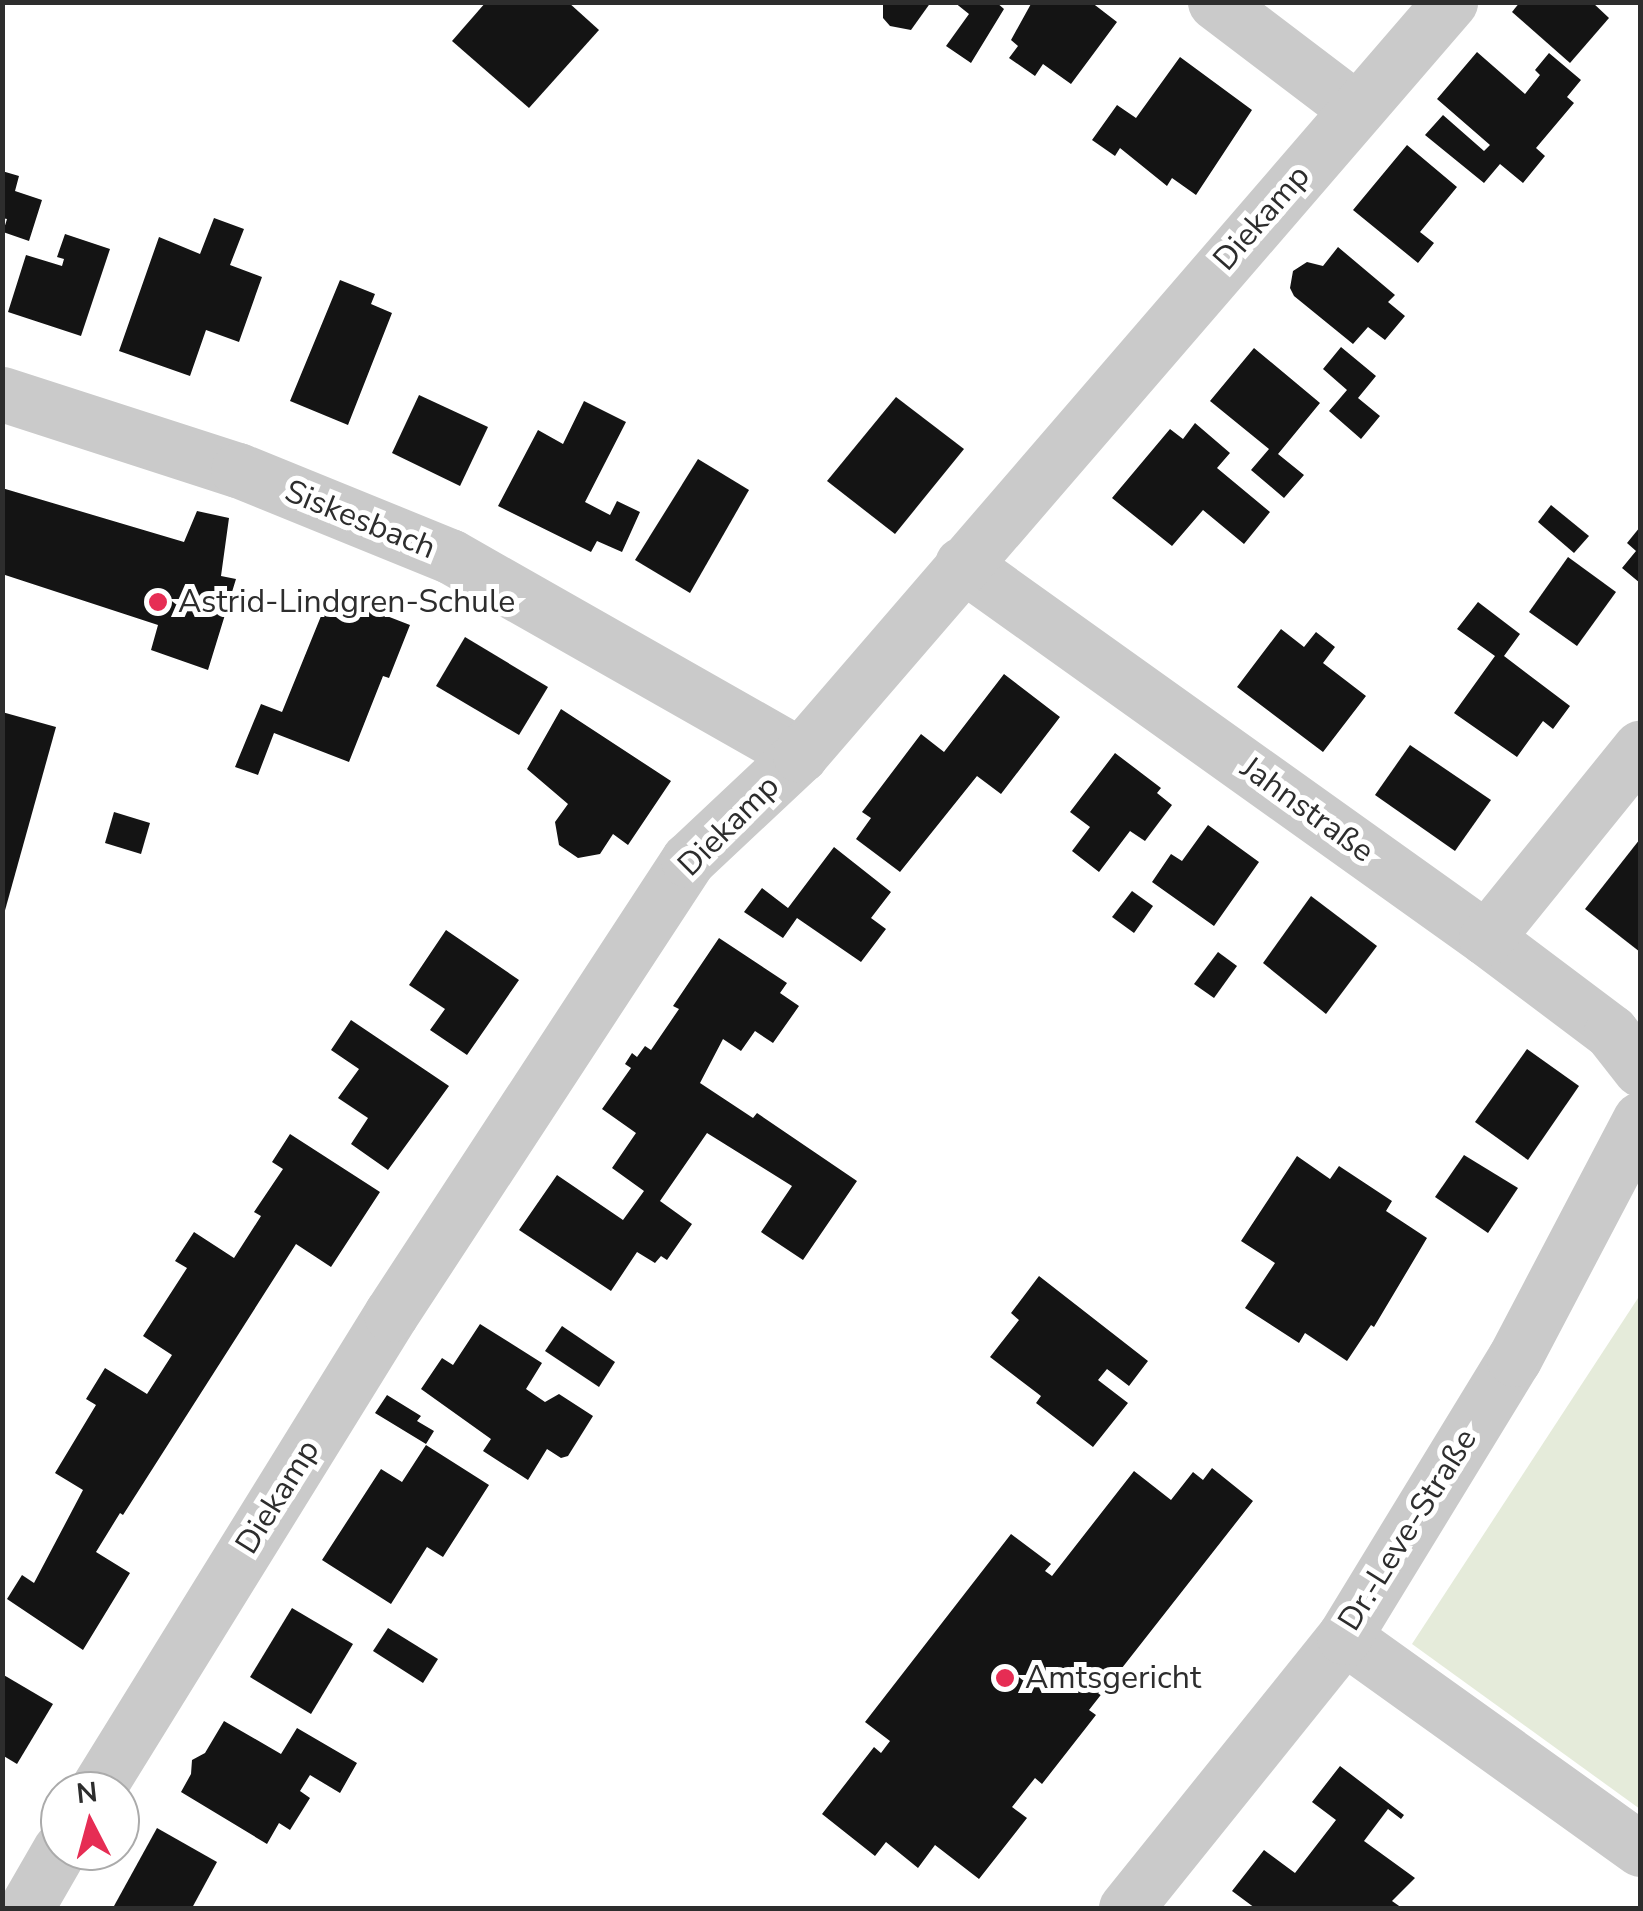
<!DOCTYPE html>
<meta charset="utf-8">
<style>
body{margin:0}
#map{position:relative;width:1643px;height:1911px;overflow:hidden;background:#fff;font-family:"Nunito Sans",sans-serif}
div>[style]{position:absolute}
.green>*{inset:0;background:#e5ebda}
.building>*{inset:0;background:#141414}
.street>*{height:55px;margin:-27.5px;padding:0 27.5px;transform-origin:27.5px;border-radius:27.5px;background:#cacaca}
.dots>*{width:28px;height:28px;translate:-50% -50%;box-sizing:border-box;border:5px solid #fff;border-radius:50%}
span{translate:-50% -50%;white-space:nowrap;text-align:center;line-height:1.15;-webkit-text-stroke:10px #fff;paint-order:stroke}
.street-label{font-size:32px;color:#2d2d2d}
.poi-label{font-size:32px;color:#2d2d2d}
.left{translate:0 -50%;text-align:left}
.frame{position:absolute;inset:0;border:5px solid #2d2d2d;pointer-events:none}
.north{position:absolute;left:40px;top:1771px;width:100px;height:100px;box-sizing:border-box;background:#fff;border:2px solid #ababab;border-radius:50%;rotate:354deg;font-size:28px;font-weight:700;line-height:40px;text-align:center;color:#2d2d2d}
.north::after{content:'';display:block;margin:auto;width:35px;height:45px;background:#e62d54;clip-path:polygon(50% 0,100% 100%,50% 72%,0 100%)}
</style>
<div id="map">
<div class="green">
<i style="clip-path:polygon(1640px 1295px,1640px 1809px,1412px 1644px)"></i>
</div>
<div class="building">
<i style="clip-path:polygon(486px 2px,568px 2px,599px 30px,529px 108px,452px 41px)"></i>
<i style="clip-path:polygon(883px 2px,931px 2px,911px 30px,890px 26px,883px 18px)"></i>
<i style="clip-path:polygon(954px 2px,996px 2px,1004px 9px,971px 63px,946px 46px,969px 14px)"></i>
<i style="clip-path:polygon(1032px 2px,1091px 2px,1117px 22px,1071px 84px,1043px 64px,1035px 76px,1009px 58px,1018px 46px,1011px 40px)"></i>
<i style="clip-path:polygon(1520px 2px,1592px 2px,1609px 18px,1570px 63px,1512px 12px)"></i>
<i style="clip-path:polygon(1477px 52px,1525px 94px,1540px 75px,1535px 70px,1549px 53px,1581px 80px,1567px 97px,1574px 103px,1536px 148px,1545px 156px,1523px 183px,1500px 164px,1484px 183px,1425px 135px,1443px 115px,1484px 151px,1490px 145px,1437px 99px)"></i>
<i style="clip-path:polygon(1180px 57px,1252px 110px,1196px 195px,1172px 178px,1167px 186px,1120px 148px,1115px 156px,1092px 140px,1117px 105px,1136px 118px)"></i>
<i style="clip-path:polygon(1407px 145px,1457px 187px,1420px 232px,1434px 243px,1418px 263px,1353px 210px)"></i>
<i style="clip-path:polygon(2px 171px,19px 176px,15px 191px,42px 200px,29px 241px,3px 232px,7px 219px,2px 218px)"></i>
<i style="clip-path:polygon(214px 218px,244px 229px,230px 265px,262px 277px,239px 342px,206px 330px,190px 376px,119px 351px,159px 237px,200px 254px)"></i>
<i style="clip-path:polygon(65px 234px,110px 249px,81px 336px,8px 312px,26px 255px,62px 266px,64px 259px,57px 257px)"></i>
<i style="clip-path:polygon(1338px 247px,1395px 295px,1388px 302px,1405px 316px,1385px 340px,1368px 327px,1353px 344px,1294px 296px,1290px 288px,1293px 271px,1307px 262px,1323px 266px)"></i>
<i style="clip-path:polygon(340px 280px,375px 294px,371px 304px,392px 313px,348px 425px,290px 401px)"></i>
<i style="clip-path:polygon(1341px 347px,1376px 376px,1358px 398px,1380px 416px,1361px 439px,1329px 411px,1347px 390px,1323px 369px)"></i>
<i style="clip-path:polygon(1254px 348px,1320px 403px,1278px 454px,1304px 475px,1284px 498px,1251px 470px,1269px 449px,1210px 401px)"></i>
<i style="clip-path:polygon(419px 395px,488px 427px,460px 486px,392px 453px)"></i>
<i style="clip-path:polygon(896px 397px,964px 449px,895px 534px,827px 481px)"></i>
<i style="clip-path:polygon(584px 401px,626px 422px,585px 502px,610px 515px,617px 501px,640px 512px,622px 552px,597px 541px,591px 552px,498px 506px,538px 430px,563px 444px)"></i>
<i style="clip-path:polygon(1195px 423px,1230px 453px,1217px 468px,1270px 512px,1244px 544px,1203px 510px,1172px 546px,1112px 498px,1170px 429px,1183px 439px)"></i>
<i style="clip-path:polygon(698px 459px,749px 490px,690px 593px,635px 560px)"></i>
<i style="clip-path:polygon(2px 488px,184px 542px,197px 511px,229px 518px,221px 576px,236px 579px,208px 670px,151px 650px,158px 625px,2px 574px)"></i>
<i style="clip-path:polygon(1551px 505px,1589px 536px,1574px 553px,1538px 522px)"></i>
<i style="clip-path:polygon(1640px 527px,1640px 583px,1622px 568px,1636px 551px,1627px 543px)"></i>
<i style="clip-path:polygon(1568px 557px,1616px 592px,1577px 646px,1529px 612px)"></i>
<i style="clip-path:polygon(330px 594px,410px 625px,389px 678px,383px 676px,349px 762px,274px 733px,258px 775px,235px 767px,261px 704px,282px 712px)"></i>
<i style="clip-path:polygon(1478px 602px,1520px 634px,1504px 656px,1570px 706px,1553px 729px,1543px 721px,1517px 757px,1454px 713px,1495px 656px,1457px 629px)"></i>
<i style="clip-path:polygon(1281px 629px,1304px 647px,1316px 632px,1335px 647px,1323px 663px,1366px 696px,1323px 752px,1237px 687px)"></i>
<i style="clip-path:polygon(465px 637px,548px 687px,519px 735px,436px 686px)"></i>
<i style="clip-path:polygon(1004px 674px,1060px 717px,1001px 794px,977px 776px,900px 872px,856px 839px,871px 818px,862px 812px,921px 734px,944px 752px)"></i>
<i style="clip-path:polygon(561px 709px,671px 781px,628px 845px,613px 834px,600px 854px,578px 858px,559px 845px,555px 822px,568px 804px,527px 769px)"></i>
<i style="clip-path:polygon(2px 712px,56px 727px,4px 914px,2px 914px)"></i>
<i style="clip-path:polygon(1410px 745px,1491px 800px,1455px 851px,1375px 795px)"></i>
<i style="clip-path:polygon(1115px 753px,1161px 788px,1157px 793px,1172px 805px,1145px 841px,1130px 831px,1099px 872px,1072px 851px,1090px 827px,1070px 812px)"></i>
<i style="clip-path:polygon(114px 812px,150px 823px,141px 854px,105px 843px)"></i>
<i style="clip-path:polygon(1208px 825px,1259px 862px,1214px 926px,1152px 882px,1171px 854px,1182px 861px)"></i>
<i style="clip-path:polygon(1640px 839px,1640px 952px,1585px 909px)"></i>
<i style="clip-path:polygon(834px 847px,891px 892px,871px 918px,886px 929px,861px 962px,797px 918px,783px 938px,744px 912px,762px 888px,788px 908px)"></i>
<i style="clip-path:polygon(1132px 891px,1153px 906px,1134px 933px,1112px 917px)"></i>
<i style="clip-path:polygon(1311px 896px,1377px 946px,1326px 1014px,1263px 963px)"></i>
<i style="clip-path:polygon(446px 930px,519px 980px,467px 1055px,430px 1030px,445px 1009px,409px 985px)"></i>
<i style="clip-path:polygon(719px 938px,787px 983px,780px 993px,799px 1006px,773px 1043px,755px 1031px,741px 1051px,723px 1039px,700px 1083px,753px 1118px,757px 1113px,857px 1181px,803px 1260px,761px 1232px,792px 1186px,707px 1133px,660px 1201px,692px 1224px,667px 1260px,661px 1256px,655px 1263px,637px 1252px,611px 1291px,519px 1230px,557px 1175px,623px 1220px,644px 1191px,612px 1168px,636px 1133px,602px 1109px,631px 1068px,625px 1064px,632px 1053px,637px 1057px,645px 1046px,651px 1050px,679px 1009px,673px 1006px)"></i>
<i style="clip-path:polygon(1218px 952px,1237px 966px,1214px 998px,1194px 984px)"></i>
<i style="clip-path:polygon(351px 1020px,449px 1086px,388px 1170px,351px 1144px,368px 1118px,338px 1098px,359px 1069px,331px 1050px)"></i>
<i style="clip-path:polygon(1527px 1049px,1579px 1086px,1528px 1160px,1475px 1122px)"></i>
<i style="clip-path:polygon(290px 1134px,380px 1192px,331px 1267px,296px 1244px,123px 1515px,120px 1513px,96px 1552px,130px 1573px,83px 1650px,7px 1599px,22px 1575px,34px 1583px,83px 1490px,55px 1473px,96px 1405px,86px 1399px,105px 1368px,147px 1394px,172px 1355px,143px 1336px,187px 1268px,175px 1261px,194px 1232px,234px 1258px,261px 1216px,254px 1212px,283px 1169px,272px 1162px)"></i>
<i style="clip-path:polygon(1464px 1155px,1518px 1188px,1488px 1233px,1435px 1197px)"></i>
<i style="clip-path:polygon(1297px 1156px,1330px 1179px,1339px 1166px,1392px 1201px,1386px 1211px,1427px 1238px,1374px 1327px,1371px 1325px,1347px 1361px,1305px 1333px,1299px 1343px,1245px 1308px,1275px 1263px,1241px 1241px)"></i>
<i style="clip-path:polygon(1039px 1276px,1148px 1361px,1129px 1386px,1107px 1369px,1098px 1380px,1128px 1403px,1093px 1447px,1036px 1403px,1041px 1396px,990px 1357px,1019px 1320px,1011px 1313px)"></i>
<i style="clip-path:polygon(480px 1324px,542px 1363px,526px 1389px,545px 1402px,559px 1394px,593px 1416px,568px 1456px,561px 1458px,547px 1449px,528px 1480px,483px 1451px,491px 1439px,421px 1389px,442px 1358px,453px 1365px)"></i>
<i style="clip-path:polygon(562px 1326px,615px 1362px,599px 1387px,545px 1351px)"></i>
<i style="clip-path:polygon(387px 1395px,421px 1416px,417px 1421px,434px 1431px,426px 1444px,375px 1413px)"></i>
<i style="clip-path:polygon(426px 1445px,489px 1485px,443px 1557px,427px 1547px,391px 1604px,322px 1560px,381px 1469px,402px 1482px)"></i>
<i style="clip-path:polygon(1212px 1468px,1253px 1501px,1089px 1710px,1096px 1715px,1042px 1784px,1035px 1778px,1012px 1807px,1027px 1818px,979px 1879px,935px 1845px,918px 1868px,886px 1842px,875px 1856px,822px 1814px,874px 1747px,881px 1753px,890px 1741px,865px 1722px,1011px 1534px,1051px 1564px,1045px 1571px,1052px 1576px,1134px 1471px,1171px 1500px,1193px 1472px,1203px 1480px)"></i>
<i style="clip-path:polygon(292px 1608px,353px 1644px,311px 1714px,250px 1677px)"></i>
<i style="clip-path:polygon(388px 1628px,438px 1659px,423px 1683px,373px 1651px)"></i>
<i style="clip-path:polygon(2px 1674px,53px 1704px,17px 1764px,2px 1755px)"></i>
<i style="clip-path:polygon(224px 1721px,281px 1754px,297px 1728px,357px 1763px,340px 1793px,310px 1775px,300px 1791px,310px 1798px,290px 1830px,279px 1823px,267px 1844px,181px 1792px,191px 1774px,192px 1760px,205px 1753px)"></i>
<i style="clip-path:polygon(1340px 1766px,1404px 1815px,1401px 1819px,1388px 1809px,1364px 1841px,1415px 1878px,1392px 1901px,1402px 1908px,1255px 1908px,1232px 1891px,1264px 1850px,1295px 1873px,1336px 1820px,1312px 1802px)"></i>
<i style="clip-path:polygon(157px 1828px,217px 1862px,192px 1908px,119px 1908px,114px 1906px)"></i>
</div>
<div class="street">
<i style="left:1215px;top:2px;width:177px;rotate:37.2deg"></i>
<i style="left:2px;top:394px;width:248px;rotate:17.9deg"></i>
<i style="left:238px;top:470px;width:229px;rotate:22.1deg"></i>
<i style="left:450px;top:556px;width:403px;rotate:29.6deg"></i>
<i style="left:962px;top:564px;width:644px;rotate:35.52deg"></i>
<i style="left:1486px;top:938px;width:156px;rotate:36.9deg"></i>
<i style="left:1611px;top:1032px;width:47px;rotate:51.9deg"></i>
<i style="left:1486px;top:938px;width:245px;rotate:-51deg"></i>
<i style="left:1344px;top:1637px;width:364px;rotate:35.6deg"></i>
<i style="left:96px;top:1791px;width:561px;rotate:-58.27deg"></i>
<i style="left:391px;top:1314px;width:543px;rotate:-56.81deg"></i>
<i style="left:688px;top:860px;width:154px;rotate:-43.2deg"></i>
<i style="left:800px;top:755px;width:995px;rotate:-49.2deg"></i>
<i style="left:26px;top:1908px;width:68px;rotate:-60deg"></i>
<i style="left:1126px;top:1908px;width:348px;rotate:-51.2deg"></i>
<i style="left:1344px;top:1637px;width:326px;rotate:-58.6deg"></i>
<i style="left:1514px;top:1359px;width:271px;rotate:-62.3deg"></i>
</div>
<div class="dots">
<i style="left:158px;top:602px;background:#e62d54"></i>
<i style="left:1005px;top:1678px;background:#e62d54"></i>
</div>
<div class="street-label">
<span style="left:1262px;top:218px;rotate:-49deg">Diekamp</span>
<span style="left:360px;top:520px;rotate:22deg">Siskesbach</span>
<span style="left:1307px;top:810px;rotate:36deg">Jahnstraße</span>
<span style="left:729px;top:826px;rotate:-45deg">Diekamp</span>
<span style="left:278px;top:1497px;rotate:-58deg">Diekamp</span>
<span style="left:1408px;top:1530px;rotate:-58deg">Dr.-Leve-Straße</span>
</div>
<div class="poi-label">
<span class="left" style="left:178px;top:602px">Astrid-Lindgren-Schule</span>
<span class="left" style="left:1025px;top:1678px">Amtsgericht</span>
</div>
<div class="frame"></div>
<div class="north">N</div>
</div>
